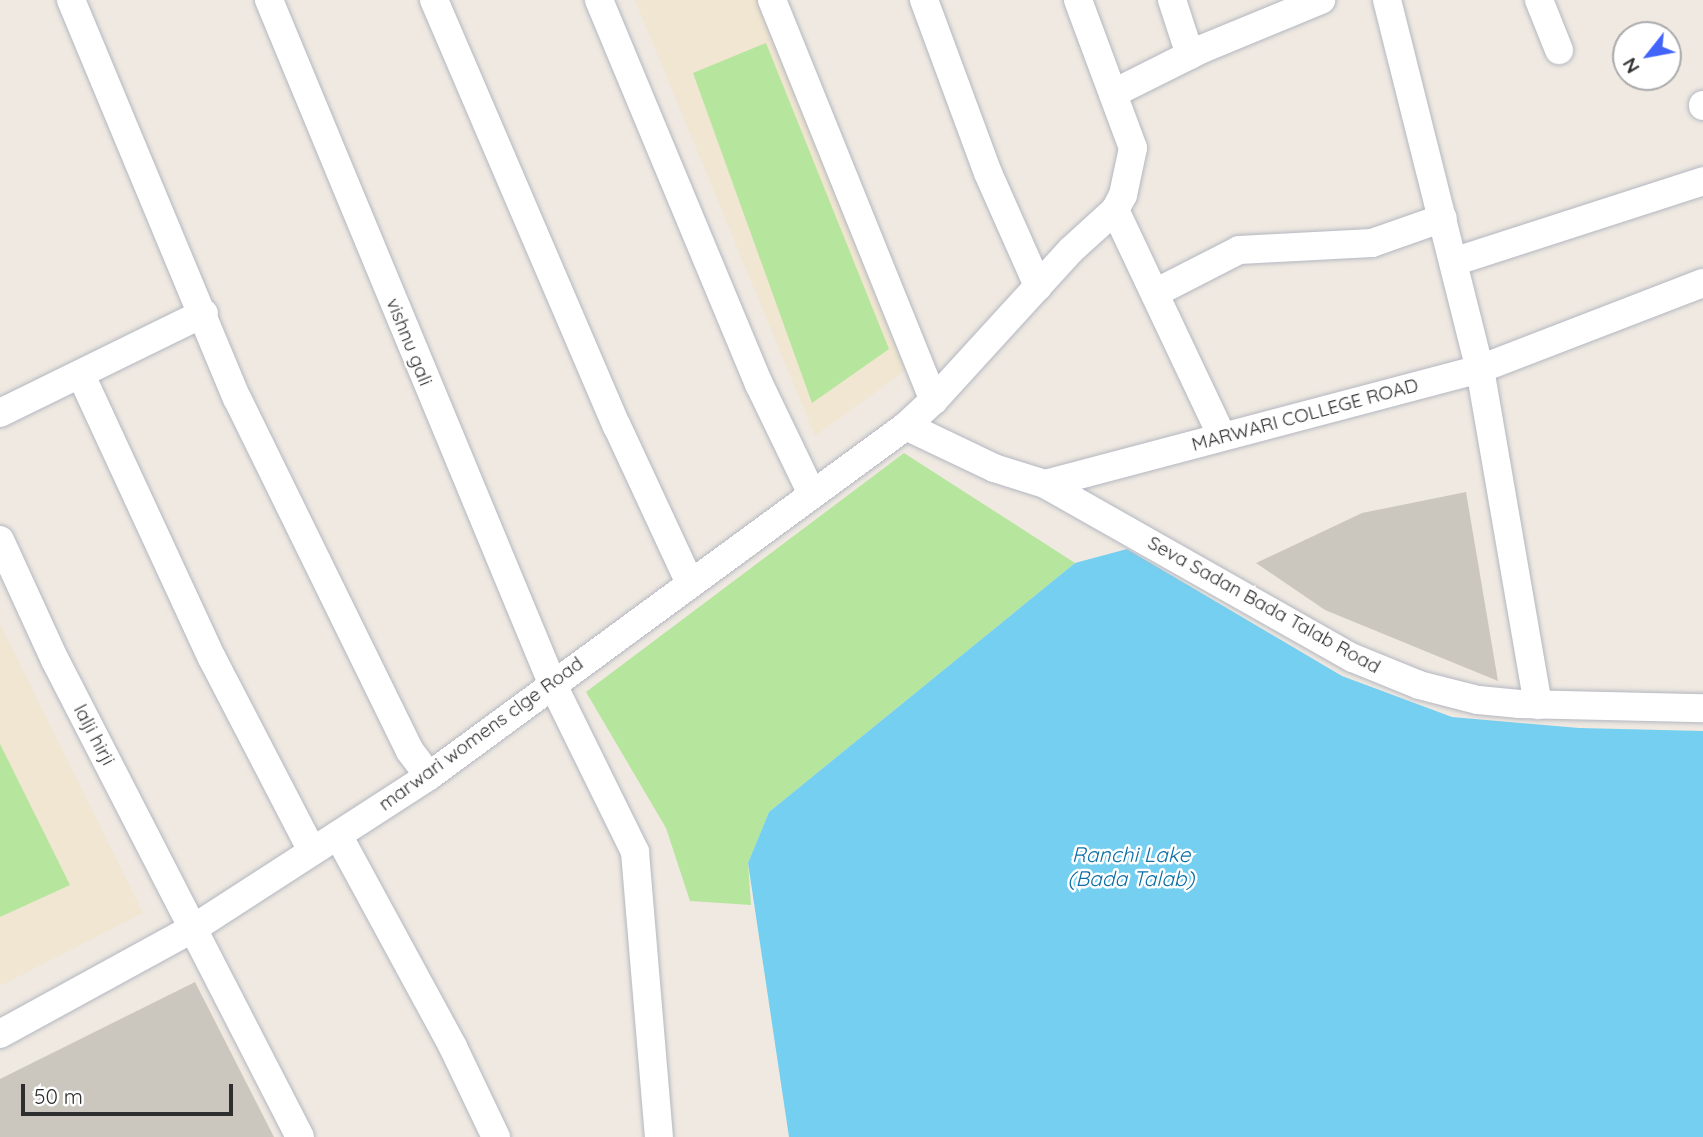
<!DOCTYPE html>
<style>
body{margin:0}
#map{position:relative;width:1703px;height:1137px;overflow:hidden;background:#efe9e1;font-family:Quicksand,sans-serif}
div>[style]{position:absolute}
.education>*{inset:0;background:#f0e6d1}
.green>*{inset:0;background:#b6e59e}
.water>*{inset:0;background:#75cff0}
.building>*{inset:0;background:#cbc7bf}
.roads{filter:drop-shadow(0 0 2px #b4b7c1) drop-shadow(0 0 2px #b4b7c1)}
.minor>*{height:28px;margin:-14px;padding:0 14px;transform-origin:14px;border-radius:14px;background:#fff}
span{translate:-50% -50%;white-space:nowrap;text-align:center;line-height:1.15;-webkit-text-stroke:5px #fff;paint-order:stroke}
.street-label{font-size:19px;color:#2e2e2e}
.water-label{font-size:21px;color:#0d6fa3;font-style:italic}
.north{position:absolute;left:1612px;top:21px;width:70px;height:70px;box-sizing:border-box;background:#fff;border:2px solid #ababab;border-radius:50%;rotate:239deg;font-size:19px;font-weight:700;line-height:28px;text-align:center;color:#2e2e2e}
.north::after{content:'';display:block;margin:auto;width:24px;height:32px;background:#4264fb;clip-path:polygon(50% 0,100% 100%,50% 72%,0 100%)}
.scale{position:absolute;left:21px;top:1084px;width:212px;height:32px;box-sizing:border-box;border:4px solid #2e2e2e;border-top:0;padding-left:9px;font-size:21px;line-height:24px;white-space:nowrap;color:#2e2e2e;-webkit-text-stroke:5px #fff;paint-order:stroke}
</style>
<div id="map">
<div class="education">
<i style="clip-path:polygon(635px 0,772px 0,918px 361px,815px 436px)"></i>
<i style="clip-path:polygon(0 624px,143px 913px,0 986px)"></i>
</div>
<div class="green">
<i style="clip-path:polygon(766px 43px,889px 349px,812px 403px,693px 73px)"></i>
<i style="clip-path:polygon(904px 453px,1075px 563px,769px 812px,748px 863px,751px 905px,690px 901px,666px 828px,586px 692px)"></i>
<i style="clip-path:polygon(0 744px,70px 885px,0 917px)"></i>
</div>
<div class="water">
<i style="clip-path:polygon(1127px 549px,1342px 676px,1452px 717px,1579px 728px,1703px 731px,1703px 1137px,789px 1137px,748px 863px,769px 812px,1075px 563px)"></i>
</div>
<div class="building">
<i style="clip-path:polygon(1466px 492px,1498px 681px,1325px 610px,1256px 563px,1362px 513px)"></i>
<i style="clip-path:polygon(195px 982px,274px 1137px,0 1137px,0 1079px)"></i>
</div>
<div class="roads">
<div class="minor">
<i style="left:71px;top:0;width:431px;rotate:67.4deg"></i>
<i style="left:237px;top:398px;width:393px;rotate:63.9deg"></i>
<i style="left:410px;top:751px;width:31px;rotate:53deg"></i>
<i style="left:269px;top:0;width:739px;rotate:67.49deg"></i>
<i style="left:552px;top:683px;width:188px;rotate:63.8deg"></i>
<i style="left:635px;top:852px;width:286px;rotate:85.2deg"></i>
<i style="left:434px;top:0;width:464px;rotate:66.8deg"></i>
<i style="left:617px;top:426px;width:173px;rotate:65.1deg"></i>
<i style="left:599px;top:0;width:416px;rotate:67.4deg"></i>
<i style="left:759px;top:384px;width:122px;rotate:64.3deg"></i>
<i style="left:772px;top:0;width:432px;rotate:68deg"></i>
<i style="left:924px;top:0;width:184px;rotate:69.7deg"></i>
<i style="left:988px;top:173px;width:124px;rotate:66.1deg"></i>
<i style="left:1172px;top:0;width:58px;rotate:71.9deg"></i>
<i style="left:1387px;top:0;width:381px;rotate:75.9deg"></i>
<i style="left:1480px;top:369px;width:341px;rotate:80.2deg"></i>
<i style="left:1539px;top:0;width:54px;rotate:68.2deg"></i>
<i style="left:1114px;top:93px;width:98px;rotate:-26.6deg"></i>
<i style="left:1202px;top:49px;width:129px;rotate:-22.4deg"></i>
<i style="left:1703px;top:105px;width:1px;rotate:90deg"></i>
<i style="left:1115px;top:210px;width:250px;rotate:64.7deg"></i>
<i style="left:1456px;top:261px;width:260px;rotate:-17.9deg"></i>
<i style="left:1157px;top:292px;width:92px;rotate:-27.1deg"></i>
<i style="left:1239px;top:250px;width:133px;rotate:-3deg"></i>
<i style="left:1372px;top:243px;width:75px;rotate:-19.4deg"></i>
<i style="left:81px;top:375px;width:312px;rotate:65.2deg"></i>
<i style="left:212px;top:658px;width:217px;rotate:62.6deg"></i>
<i style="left:0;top:413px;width:227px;rotate:-26.1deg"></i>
<i style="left:906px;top:426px;width:98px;rotate:25.5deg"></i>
<i style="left:994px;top:468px;width:53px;rotate:17.4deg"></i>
<i style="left:1045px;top:484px;width:354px;rotate:29.5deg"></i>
<i style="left:1353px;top:658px;width:71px;rotate:22.2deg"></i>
<i style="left:1419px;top:685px;width:61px;rotate:14.3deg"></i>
<i style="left:1478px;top:700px;width:42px;rotate:5.4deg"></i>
<i style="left:1520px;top:704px;width:183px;rotate:1.3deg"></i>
<i style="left:1045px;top:484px;width:450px;rotate:-14.8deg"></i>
<i style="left:1480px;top:369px;width:239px;rotate:-21.1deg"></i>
<i style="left:0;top:540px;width:132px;rotate:65.4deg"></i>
<i style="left:55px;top:660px;width:536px;rotate:62.81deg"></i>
<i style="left:338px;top:835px;width:241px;rotate:61.5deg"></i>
<i style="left:453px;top:1047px;width:100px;rotate:64.5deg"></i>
<i style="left:0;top:1034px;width:221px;rotate:-28.7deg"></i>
<i style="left:194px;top:928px;width:280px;rotate:-32.9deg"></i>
<i style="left:429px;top:776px;width:592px;rotate:-36.27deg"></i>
<i style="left:906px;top:426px;width:38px;rotate:-43deg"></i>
<i style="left:934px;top:400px;width:203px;rotate:-47.6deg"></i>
<i style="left:1071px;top:250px;width:59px;rotate:-42.3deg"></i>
<i style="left:1115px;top:210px;width:17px;rotate:-62deg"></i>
<i style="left:1123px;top:195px;width:48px;rotate:-78deg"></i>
<i style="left:1133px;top:148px;width:158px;rotate:-110.4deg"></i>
</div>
</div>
<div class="street-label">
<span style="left:409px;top:342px;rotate:68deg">vishnu gali</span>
<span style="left:1305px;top:415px;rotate:-15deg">MARWARI COLLEGE ROAD</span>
<span style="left:1264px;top:605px;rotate:29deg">Seva Sadan Bada Talab Road</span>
<span style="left:481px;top:734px;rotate:-36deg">marwari womens clge Road</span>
<span style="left:94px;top:735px;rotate:62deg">lalji hirji</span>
</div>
<div class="water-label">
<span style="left:1131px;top:866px">Ranchi Lake<br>(Bada Talab)</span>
</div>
<div class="north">N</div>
<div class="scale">50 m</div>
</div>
